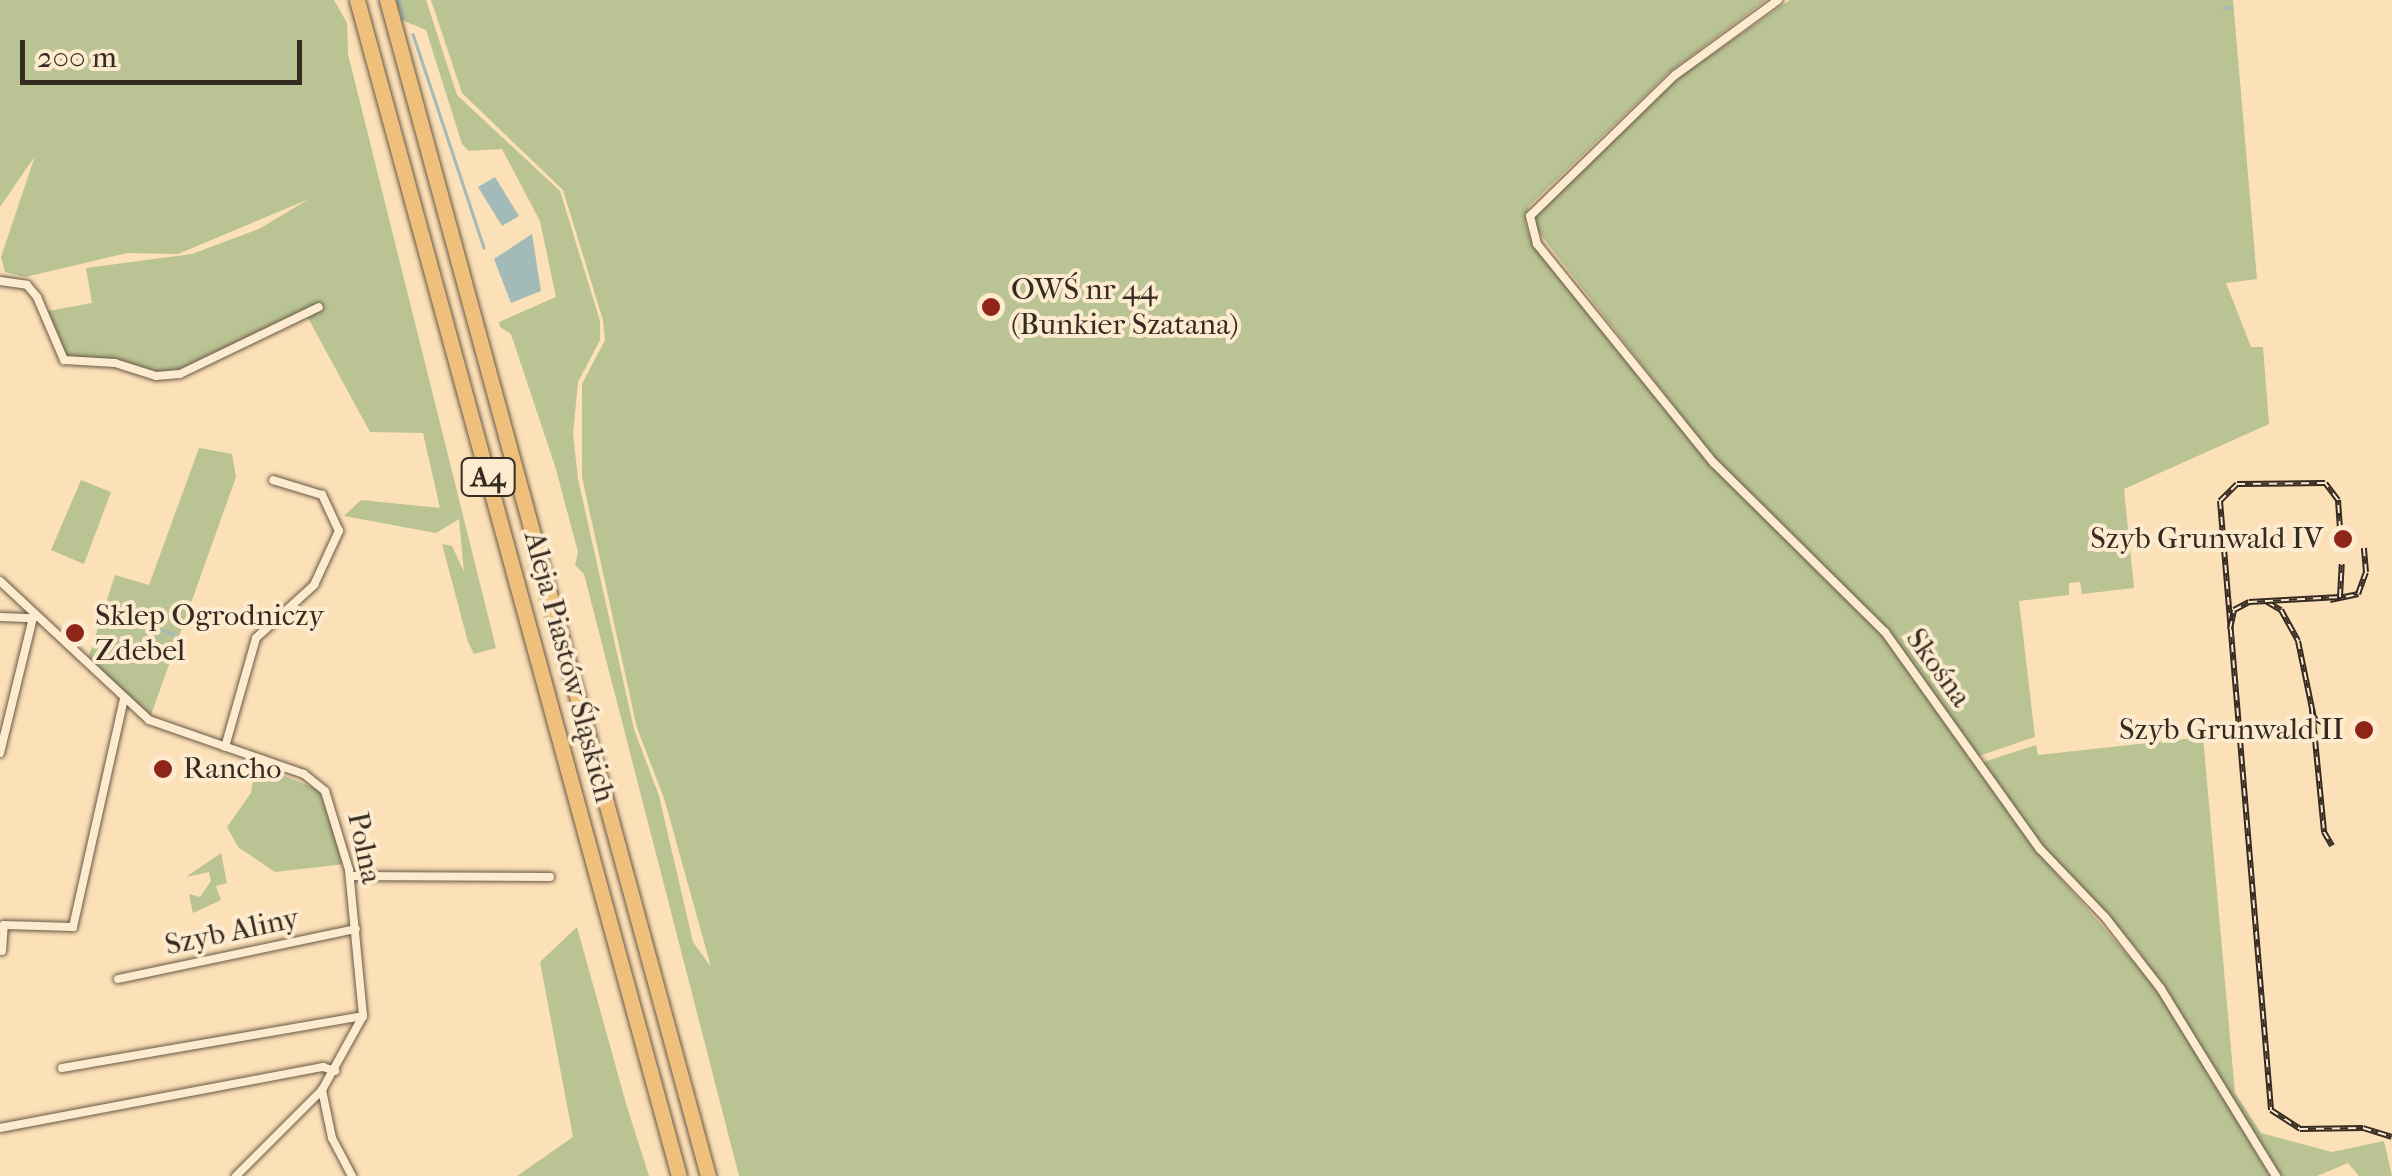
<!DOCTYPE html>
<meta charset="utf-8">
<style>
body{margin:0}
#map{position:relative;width:2392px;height:1176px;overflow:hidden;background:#fce0b7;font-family:"IM FELL French Canon",serif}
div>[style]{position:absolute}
.green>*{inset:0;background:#b9c393}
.water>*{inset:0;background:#a2bbb8}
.stream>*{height:2.5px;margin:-1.25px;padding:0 1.25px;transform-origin:1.25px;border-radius:1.25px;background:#a2bbb8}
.roads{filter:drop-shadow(0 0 2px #675846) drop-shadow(0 0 2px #675846)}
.street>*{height:8px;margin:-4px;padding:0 4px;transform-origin:4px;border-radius:4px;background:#fdebd0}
.highway>*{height:15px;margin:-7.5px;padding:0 7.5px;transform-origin:7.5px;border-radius:7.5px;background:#eec07c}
.rail>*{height:6px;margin-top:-3px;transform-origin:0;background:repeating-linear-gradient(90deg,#fdebd0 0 8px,#352b21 0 16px);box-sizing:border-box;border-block:2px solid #352b21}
.dots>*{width:28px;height:28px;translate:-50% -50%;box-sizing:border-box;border:5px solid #fdebd0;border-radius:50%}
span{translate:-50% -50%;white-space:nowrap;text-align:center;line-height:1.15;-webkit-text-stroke:8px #fdebd0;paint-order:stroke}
.shield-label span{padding:2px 8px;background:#fdebd0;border:2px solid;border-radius:8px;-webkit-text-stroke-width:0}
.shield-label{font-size:28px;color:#352b21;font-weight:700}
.poi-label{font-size:30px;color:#352b21}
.left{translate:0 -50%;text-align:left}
.right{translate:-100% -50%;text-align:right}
.street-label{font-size:30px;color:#352b21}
.scale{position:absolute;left:20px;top:40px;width:282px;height:45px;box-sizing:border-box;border:5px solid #352b21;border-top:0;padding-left:12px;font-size:30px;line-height:35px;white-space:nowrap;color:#352b21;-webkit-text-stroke:8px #fdebd0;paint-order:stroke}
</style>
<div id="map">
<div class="green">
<i style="clip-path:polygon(0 0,334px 0,347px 23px,348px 54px,496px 648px,474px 654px,468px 642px,442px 544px,452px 546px,464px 572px,459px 519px,436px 533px,344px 516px,361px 500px,440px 508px,423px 433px,370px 432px,308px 318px,184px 370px,161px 373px,116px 360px,65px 357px,48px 311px,92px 303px,86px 268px,192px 254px,259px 229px,309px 199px,178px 254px,127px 253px,25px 277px,5px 272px,1px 257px,35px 156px,0 207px)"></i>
<i style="clip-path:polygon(396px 0,426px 0,457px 95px,560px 191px,600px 321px,600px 340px,578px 382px,573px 434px,578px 479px,634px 729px,659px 796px,693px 942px,711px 967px,664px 798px,637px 728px,582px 477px,582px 384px,605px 340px,603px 320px,563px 190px,462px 93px,431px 0,1766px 0,1668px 73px,1529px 206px,1525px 222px,1534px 247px,1713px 467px,1882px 634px,2034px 848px,2160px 992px,2270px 1176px,739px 1176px,584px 574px,575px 565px,578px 552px,555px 466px,511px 334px,500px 327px,499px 322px,556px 297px,540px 221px,502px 149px,469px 151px,462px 144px,426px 30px,402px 20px)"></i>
<i style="clip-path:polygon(1790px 0,2233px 0,2257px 279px,2226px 283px,2251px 347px,2263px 347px,2269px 424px,2124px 489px,2134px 588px,2082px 594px,2080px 582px,2069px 583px,2069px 595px,2019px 601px,2035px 737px,1976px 757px,1887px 630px,1716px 460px,1534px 226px,1536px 216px,1674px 81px)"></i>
<i style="clip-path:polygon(199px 448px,232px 454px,236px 477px,151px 715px,87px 662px,115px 575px,149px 585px)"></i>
<i style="clip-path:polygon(81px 480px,111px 492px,84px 564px,51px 550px)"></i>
<i style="clip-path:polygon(2203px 737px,2235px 1093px,2261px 1133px,2332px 1152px,2384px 1141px,2392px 1176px,2359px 1176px,2348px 1163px,2317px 1176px,2281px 1176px,2138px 950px,2038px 843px,1980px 763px,2036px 745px,2038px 755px)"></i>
<i style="clip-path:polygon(255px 764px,319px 790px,345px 864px,275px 872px,238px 847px,227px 827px,251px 793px)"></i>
<i style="clip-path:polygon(221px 853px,227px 883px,216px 886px,221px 900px,193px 913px,189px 894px,200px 897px,211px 881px,209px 872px,186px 877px)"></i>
<i style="clip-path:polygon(577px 927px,627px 1107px,649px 1176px,517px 1176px,573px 1137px,540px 962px)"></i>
</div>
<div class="water">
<i style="clip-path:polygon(495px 177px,519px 216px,502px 226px,478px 187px)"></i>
<i style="clip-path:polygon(532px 234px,541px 291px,511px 303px,494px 259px)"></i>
</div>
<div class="stream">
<i style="left:399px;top:0;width:18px;rotate:74deg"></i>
<i style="left:2223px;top:8px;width:8px;rotate:-7deg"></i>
<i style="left:413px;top:34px;width:225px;rotate:71.6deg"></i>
<i style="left:153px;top:626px;width:22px;rotate:22deg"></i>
</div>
<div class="roads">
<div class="street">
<i style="left:1778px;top:0;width:127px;rotate:143.9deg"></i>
<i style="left:1675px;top:75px;width:202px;rotate:135.8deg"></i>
<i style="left:1530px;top:216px;width:29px;rotate:76deg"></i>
<i style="left:1537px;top:244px;width:282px;rotate:51.1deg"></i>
<i style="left:1714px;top:463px;width:240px;rotate:44.7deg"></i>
<i style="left:1885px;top:632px;width:267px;rotate:54.5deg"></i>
<i style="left:2040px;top:849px;width:94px;rotate:46.3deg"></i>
<i style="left:2105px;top:917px;width:91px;rotate:52.1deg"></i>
<i style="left:2161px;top:989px;width:220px;rotate:58.4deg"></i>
<i style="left:0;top:281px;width:27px;rotate:8deg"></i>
<i style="left:27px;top:285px;width:16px;rotate:50deg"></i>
<i style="left:37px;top:297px;width:69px;rotate:66.8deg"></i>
<i style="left:64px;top:360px;width:51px;rotate:3.4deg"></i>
<i style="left:115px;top:363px;width:43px;rotate:17.6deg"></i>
<i style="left:156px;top:376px;width:24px;rotate:-5deg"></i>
<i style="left:180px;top:374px;width:154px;rotate:-25.7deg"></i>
<i style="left:0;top:581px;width:204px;rotate:43deg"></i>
<i style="left:149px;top:720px;width:164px;rotate:19.2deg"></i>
<i style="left:304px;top:774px;width:27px;rotate:39deg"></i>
<i style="left:325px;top:791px;width:83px;rotate:73.1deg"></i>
<i style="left:349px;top:870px;width:147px;rotate:84.5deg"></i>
<i style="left:363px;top:1016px;width:85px;rotate:119deg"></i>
<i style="left:322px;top:1090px;width:49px;rotate:78.2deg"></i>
<i style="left:332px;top:1138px;width:43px;rotate:62.2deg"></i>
<i style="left:0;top:617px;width:33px;rotate:2deg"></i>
<i style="left:225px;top:747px;width:113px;rotate:-74.1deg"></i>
<i style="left:256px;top:638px;width:79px;rotate:-42.4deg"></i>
<i style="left:314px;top:585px;width:60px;rotate:-65.2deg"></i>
<i style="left:339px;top:531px;width:40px;rotate:-115deg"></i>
<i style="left:322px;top:495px;width:51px;rotate:-163deg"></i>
<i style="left:0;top:753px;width:139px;rotate:-76.3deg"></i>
<i style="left:350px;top:876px;width:200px;rotate:0.3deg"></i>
<i style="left:2px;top:951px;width:26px;rotate:-86deg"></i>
<i style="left:4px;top:925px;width:69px;rotate:1.7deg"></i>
<i style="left:73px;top:927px;width:234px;rotate:-77.4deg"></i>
<i style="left:118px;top:979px;width:243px;rotate:-11.9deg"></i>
<i style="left:62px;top:1068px;width:305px;rotate:-9.8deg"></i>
<i style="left:0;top:1128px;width:329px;rotate:-10.7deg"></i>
<i style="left:323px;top:1067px;width:13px;rotate:18deg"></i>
<i style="left:236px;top:1176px;width:122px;rotate:-45deg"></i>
</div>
<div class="highway">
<i style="left:357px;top:0;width:1219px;rotate:74.69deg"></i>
<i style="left:387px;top:0;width:1219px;rotate:74.73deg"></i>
</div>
</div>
<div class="rail">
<i style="left:2340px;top:529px;width:29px;rotate:-94deg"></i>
<i style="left:2338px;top:500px;width:21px;rotate:-127deg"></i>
<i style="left:2325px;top:483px;width:88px;rotate:179.3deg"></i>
<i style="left:2237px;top:484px;width:24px;rotate:135deg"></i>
<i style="left:2220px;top:501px;width:611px;rotate:85.21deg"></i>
<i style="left:2271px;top:1110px;width:35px;rotate:33deg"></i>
<i style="left:2300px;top:1129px;width:63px;rotate:-0.9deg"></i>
<i style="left:2363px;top:1128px;width:30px;rotate:17deg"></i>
<i style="left:2330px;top:600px;width:29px;rotate:-12deg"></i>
<i style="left:2358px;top:594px;width:23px;rotate:-70deg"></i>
<i style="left:2366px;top:572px;width:24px;rotate:-95deg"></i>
<i style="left:2267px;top:602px;width:16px;rotate:30deg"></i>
<i style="left:2281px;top:610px;width:35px;rotate:61deg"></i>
<i style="left:2298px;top:641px;width:79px;rotate:78.3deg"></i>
<i style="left:2314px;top:718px;width:18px;rotate:29deg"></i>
<i style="left:2230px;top:629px;width:19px;rotate:-78deg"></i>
<i style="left:2234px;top:610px;width:17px;rotate:-28deg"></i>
<i style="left:2249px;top:602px;width:91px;rotate:-3.1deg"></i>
<i style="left:2340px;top:597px;width:33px;rotate:-87deg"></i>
<i style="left:2312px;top:709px;width:124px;rotate:84.4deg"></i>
<i style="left:2324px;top:832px;width:16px;rotate:60deg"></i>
</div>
<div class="dots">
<i style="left:991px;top:307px;background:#8f2418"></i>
<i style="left:2343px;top:539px;background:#8f2418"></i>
<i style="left:75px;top:633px;background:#8f2418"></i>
<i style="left:2364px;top:730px;background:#8f2418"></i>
<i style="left:163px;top:769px;background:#8f2418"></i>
</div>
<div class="shield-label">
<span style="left:488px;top:477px">A4</span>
</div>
<div class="poi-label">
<span class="left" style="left:1011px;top:307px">OWŚ nr 44<br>(Bunkier Szatana)</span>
<span class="right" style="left:2323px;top:539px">Szyb Grunwald IV</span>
<span class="left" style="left:95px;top:633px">Sklep Ogrodniczy<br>Zdebel</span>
<span class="right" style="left:2344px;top:730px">Szyb Grunwald II</span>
<span class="left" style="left:183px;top:769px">Rancho</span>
</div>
<div class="street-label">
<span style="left:569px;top:667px;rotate:75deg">Aleja Piastów Śląskich</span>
<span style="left:1938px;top:668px;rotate:54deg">Skośna</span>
<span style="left:364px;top:848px;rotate:78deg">Polna</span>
<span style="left:232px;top:932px;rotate:-12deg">Szyb Aliny</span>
</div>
<div class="scale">200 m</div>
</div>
